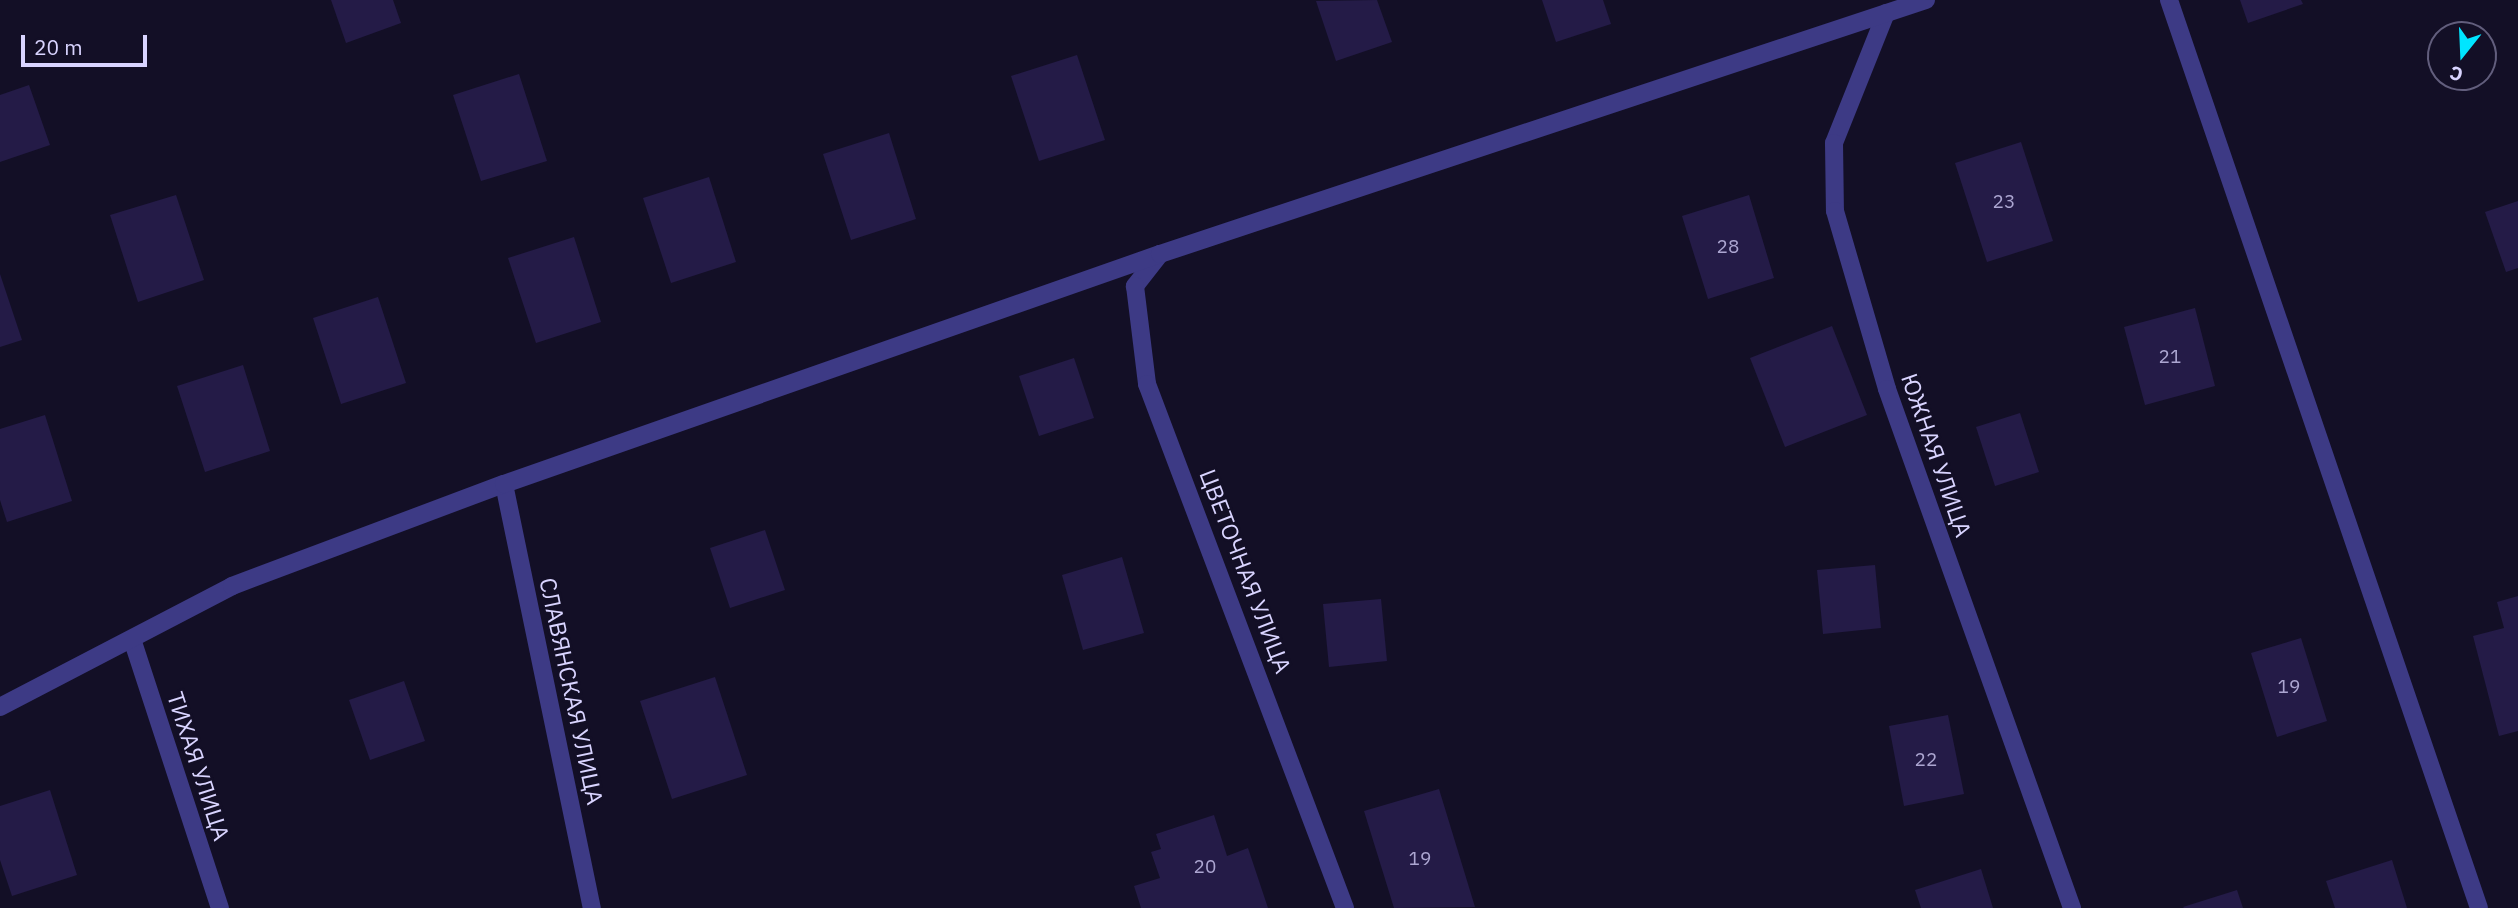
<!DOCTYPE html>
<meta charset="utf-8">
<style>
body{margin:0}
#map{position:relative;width:2518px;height:908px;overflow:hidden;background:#130f26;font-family:"IBM Plex Sans",sans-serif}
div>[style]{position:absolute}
.building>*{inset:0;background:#241b47}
.lane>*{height:18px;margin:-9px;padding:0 9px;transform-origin:9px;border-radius:9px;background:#3d3a85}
.street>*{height:18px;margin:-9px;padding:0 9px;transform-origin:9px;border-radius:9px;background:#3d3a85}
span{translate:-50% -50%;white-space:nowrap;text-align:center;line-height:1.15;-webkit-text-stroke:5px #130f26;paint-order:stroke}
.number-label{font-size:19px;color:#aca6d1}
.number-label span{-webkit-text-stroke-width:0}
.street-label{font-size:23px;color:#d9d4ff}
.north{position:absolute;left:2427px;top:21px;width:70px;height:70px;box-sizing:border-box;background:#130f26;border:2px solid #625e7d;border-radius:50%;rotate:198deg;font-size:19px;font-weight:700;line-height:28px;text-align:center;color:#d9d4ff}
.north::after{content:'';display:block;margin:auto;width:24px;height:32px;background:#00e5ff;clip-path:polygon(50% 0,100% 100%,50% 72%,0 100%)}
.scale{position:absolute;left:21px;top:35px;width:126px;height:32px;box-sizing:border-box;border:4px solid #d9d4ff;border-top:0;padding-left:9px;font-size:21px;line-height:24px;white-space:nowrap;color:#d9d4ff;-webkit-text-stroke:5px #130f26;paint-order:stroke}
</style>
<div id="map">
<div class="building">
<i style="clip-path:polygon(331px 0,393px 0,401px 23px,346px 43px)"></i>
<i style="clip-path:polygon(1377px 0,1392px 42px,1336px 61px,1316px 1px)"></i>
<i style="clip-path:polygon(1542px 0,1603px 0,1611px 24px,1556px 42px)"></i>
<i style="clip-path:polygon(2240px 0,2301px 0,2303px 4px,2248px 23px)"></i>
<i style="clip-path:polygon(1077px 55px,1105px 140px,1039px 161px,1011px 76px)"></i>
<i style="clip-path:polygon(519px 74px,547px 161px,481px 181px,453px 95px)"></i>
<i style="clip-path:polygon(29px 85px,50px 145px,0 162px,0 95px)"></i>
<i style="clip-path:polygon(889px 133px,916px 219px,851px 240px,823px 154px)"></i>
<i style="clip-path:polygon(2021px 142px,2053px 241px,1987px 262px,1955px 163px)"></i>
<i style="clip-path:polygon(709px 177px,736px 262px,671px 283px,643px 198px)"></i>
<i style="clip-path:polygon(176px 195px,204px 280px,138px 302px,110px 215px)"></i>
<i style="clip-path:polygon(1749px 195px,1774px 278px,1708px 299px,1682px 216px)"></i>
<i style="clip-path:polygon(2518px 201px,2518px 268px,2506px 272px,2485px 212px)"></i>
<i style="clip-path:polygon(574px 237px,601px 322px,536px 343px,508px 258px)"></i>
<i style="clip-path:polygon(0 274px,22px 340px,0 347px)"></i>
<i style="clip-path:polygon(378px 297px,406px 383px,341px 404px,313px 318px)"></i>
<i style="clip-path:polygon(2195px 308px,2215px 386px,2145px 405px,2124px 327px)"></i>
<i style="clip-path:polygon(1832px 326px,1867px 415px,1785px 447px,1750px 358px)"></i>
<i style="clip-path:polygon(1074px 358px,1094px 418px,1039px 436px,1019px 376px)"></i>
<i style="clip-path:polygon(243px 365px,270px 451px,205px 472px,177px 386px)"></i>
<i style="clip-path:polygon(2020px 413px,2039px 472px,1995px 486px,1976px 427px)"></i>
<i style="clip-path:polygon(45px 415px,72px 501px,7px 522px,0 500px,0 429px)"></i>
<i style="clip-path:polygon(765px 530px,785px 590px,730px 608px,710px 548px)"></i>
<i style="clip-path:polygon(1122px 557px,1144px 633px,1083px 650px,1062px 575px)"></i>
<i style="clip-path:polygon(1875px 565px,1881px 628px,1823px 634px,1817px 570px)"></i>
<i style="clip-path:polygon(2518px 596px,2518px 731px,2499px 736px,2473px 636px,2504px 628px,2497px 602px)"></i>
<i style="clip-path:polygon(1381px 599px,1387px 661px,1329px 667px,1323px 604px)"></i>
<i style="clip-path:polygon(2301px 638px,2327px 721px,2277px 737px,2251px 653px)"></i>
<i style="clip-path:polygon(715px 677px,747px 775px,672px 799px,640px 701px)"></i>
<i style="clip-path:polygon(404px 681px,425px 741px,370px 760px,349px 700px)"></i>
<i style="clip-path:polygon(1948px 715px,1964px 794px,1904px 806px,1889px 726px)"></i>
<i style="clip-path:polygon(1439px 789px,1475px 907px,1394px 908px,1364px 811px)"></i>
<i style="clip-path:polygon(50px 790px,77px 875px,12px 896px,0 860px,0 806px)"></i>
<i style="clip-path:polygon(1214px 815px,1227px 856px,1248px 848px,1268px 908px,1141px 908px,1134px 886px,1160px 878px,1151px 852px,1161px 849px,1156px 834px)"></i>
<i style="clip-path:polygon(2392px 860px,2407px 908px,2335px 908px,2326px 881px)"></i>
<i style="clip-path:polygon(1981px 869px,1993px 908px,1921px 908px,1915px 890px)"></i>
<i style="clip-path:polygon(2237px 890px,2243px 908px,2184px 908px,2183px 907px)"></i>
</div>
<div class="lane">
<i style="left:2169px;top:0;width:959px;rotate:71.15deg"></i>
<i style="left:504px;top:484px;width:433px;rotate:78.3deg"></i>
<i style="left:132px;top:639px;width:283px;rotate:71.9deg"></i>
</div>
<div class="street">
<i style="left:1886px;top:13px;width:140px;rotate:111.8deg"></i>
<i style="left:1834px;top:143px;width:68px;rotate:89.2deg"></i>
<i style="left:1835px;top:211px;width:185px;rotate:73.7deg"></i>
<i style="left:1887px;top:389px;width:551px;rotate:70.38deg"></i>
<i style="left:1160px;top:254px;width:41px;rotate:128deg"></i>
<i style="left:1135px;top:286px;width:99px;rotate:83deg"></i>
<i style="left:1147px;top:384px;width:560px;rotate:69.3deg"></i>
<i style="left:0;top:707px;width:262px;rotate:-27.5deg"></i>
<i style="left:232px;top:586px;width:290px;rotate:-20.6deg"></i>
<i style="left:504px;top:484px;width:695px;rotate:-19.32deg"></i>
<i style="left:1160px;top:254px;width:807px;rotate:-18.35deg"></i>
</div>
<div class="number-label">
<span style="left:2004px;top:202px">23</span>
<span style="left:1728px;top:247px">28</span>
<span style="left:2170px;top:357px">21</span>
<span style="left:2289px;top:687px">19</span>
<span style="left:1926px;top:760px">22</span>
<span style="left:1420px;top:859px">19</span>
<span style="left:1205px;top:867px">20</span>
</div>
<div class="street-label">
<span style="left:1937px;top:455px;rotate:71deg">ЮЖНАЯ УЛИЦА</span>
<span style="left:1246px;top:571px;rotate:69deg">ЦВЕТОЧНАЯ УЛИЦА</span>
<span style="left:572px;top:691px;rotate:78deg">СЛАВЯНСКАЯ УЛИЦА</span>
<span style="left:199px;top:766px;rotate:72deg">ТИХАЯ УЛИЦА</span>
</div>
<div class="north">С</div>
<div class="scale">20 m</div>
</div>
